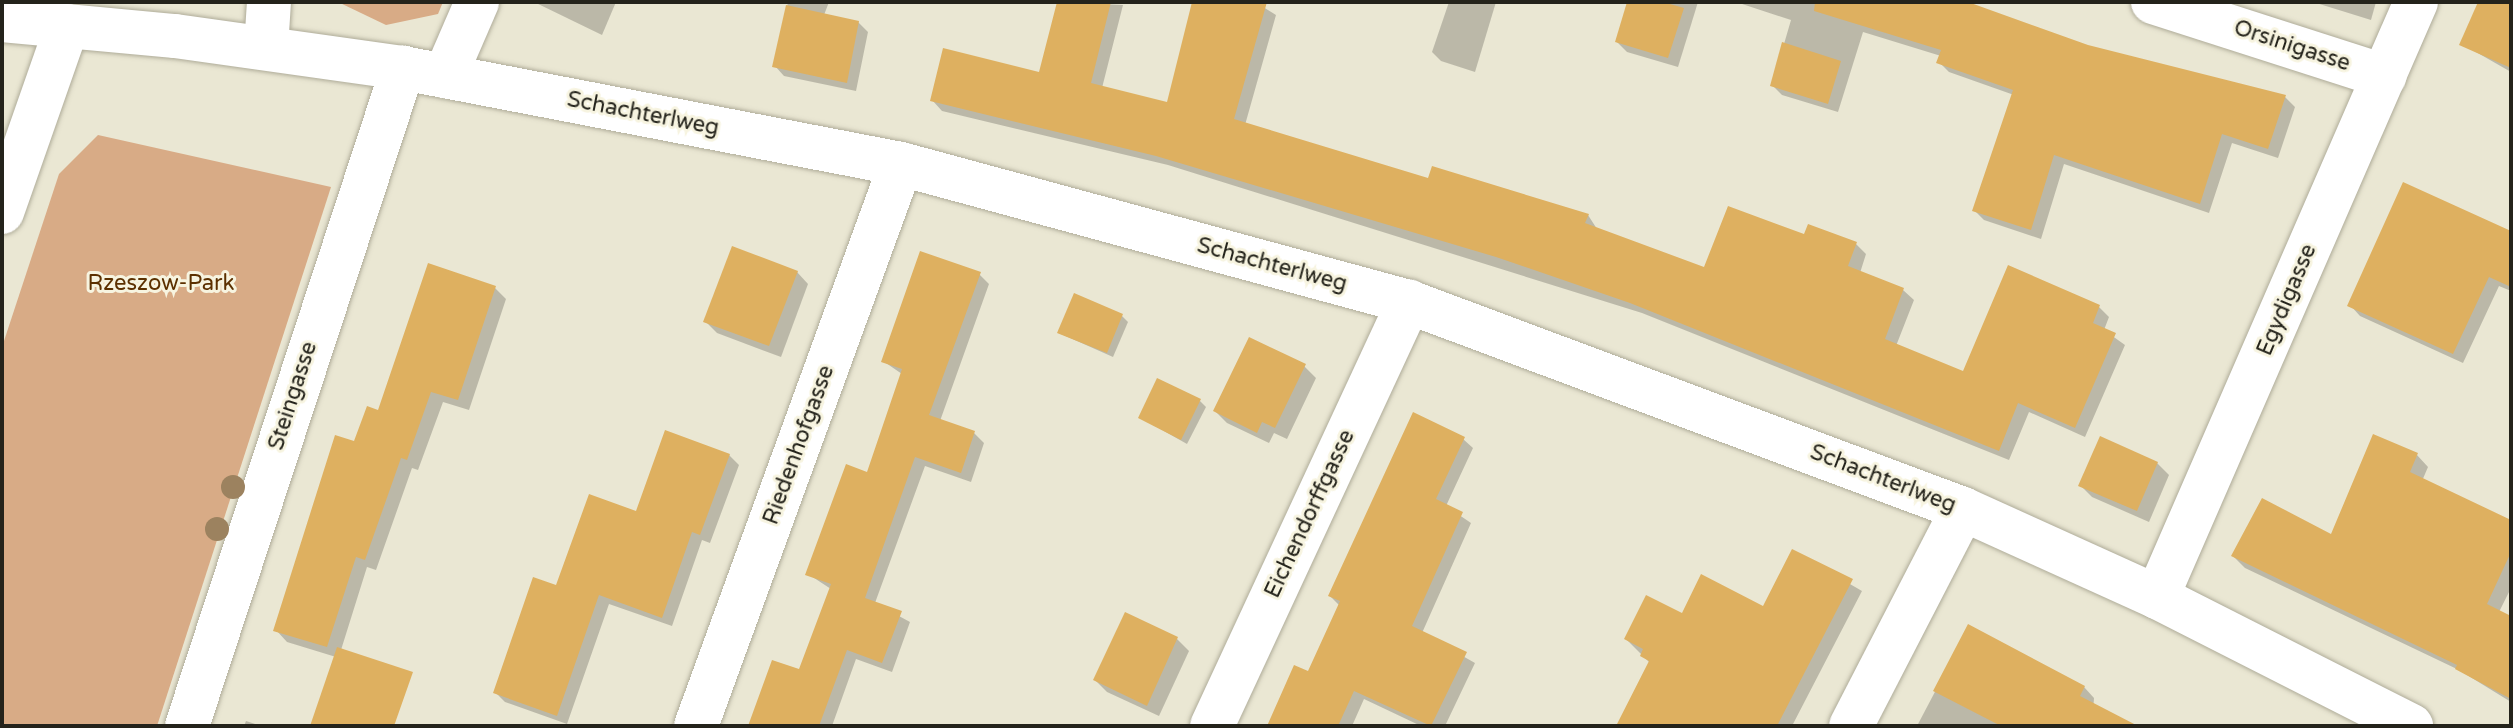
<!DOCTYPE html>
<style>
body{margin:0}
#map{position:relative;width:2513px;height:728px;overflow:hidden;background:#eae7d3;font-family:"Varela Round",sans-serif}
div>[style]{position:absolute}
.green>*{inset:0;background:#d8ab86}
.shadow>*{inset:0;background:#0003}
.building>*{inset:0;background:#deb060}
.roads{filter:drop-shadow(0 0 2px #afac99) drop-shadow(0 0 2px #afac99)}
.minor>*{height:44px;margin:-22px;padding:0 22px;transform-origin:22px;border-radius:22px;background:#fff}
.trees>*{width:24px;height:24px;margin:-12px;border-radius:50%;background:#9c825f}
span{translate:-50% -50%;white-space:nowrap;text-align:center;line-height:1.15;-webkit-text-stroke:6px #f7f4e0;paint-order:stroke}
.street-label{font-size:22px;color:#24231b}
.park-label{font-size:22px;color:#5c3000}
.frame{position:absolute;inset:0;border:4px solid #24231b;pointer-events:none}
</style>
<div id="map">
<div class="green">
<i style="clip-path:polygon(338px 2px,443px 2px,438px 14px,386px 25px)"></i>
<i style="clip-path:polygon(98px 135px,331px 187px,157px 726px,2px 726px,2px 347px,59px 174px)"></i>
</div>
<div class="shadow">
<i style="clip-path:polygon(534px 2px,616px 2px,602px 35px)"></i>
<i style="clip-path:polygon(788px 2px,829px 2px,824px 15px,858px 22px,868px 32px,856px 91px,784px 76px,775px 66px)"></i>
<i style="clip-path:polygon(1059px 2px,1123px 5px,1102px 88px,1168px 104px,1195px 2px,1255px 2px,1276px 15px,1245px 125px,1430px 181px,1588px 215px,1597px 229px,1705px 270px,1805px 237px,1856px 244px,1866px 254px,1860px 273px,1903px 290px,1914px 300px,1896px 346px,1964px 373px,2099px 307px,2109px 317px,2104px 330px,2125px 345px,2085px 437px,2029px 412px,2009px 460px,1642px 313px,1168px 165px,942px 111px,932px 100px,1040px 75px)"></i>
<i style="clip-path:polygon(1449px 2px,1496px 2px,1475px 72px,1441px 61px,1432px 52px)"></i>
<i style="clip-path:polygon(1629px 2px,1698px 2px,1678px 67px,1627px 52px,1617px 42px)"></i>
<i style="clip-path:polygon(1736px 2px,1964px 2px,2087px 46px,2285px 97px,2295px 107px,2278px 158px,2232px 143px,2209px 213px,2064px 164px,2041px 239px,1984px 220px,1974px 210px,2014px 95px,1949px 72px,1939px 62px,1941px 56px,1863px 32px,1838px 112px,1782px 95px,1772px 85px,1791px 20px)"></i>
<i style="clip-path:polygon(2313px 2px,2376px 2px,2371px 20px)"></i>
<i style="clip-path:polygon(2480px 2px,2511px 2px,2511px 72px,2462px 44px)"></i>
<i style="clip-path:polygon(2511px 233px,2511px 291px,2499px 286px,2463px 363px,2360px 316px,2350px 305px)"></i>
<i style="clip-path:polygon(797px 272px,808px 284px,781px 357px,717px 333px,705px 321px)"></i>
<i style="clip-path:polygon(979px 274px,989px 284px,940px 421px,974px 433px,984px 443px,971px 482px,925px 466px,875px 603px,910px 622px,892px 672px,856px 659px,832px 726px,750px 726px,800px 672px,831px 589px,808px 574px,868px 475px,902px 374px,883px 361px)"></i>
<i style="clip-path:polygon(495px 288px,506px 299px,469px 410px,443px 402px,418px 470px,412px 468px,376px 570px,367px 567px,341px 650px,336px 657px,287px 642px,276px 630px,355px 444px)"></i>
<i style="clip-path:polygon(1122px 316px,1128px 322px,1113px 357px,1059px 333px)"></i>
<i style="clip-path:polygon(1304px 366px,1316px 378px,1287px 439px,1274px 433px,1269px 443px,1227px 423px,1215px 411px)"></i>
<i style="clip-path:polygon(1200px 401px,1206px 407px,1187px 444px,1141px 418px)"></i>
<i style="clip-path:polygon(1463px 439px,1473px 448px,1446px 506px,1471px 523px,1422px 633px,1475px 663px,1445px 726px,1421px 726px,1364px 699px,1352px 726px,1269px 726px,1309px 674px,1340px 606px,1330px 596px)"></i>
<i style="clip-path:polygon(729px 455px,739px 465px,710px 543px,702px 540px,672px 626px,609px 604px,567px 724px,505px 702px,495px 692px,637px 513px)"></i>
<i style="clip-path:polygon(2417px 455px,2428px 467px,2422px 481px,2511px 522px,2511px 588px,2499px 612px,2511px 619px,2511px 702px,2459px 670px,2245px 568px,2233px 556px,2332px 537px)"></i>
<i style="clip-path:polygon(2157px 463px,2169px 475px,2149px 522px,2092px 497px,2080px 485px)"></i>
<i style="clip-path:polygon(1793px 551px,1862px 591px,1792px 726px,1630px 726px,1650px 663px,1626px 639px,1682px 616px,1764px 608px)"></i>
<i style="clip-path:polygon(1126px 615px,1177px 639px,1189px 651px,1159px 716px,1107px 692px,1095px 680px)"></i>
<i style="clip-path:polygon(1969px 627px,2084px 687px,2094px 698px,2092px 726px,1917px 726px)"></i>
<i style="clip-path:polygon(246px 721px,261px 726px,244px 726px)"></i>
</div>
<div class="building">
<i style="clip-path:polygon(1057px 2px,1111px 2px,1091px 83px,1167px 102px,1192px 2px,1267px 2px,1234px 119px,1428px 178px,1432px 166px,1589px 214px,1585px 223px,1704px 267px,1728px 206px,1804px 234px,1808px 224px,1857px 242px,1848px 266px,1904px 288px,1885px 339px,1963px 371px,2008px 265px,2100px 305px,2093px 323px,2116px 333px,2075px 428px,2018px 403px,1999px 451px,1630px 303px,1496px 257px,1156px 156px,930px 101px,943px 48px,1039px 72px)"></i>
<i style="clip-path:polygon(1627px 2px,1663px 2px,1684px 8px,1668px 58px,1615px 42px)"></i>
<i style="clip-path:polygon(1815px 2px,1968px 2px,2088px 45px,2286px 95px,2268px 149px,2222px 134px,2200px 204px,2054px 155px,2031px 230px,1972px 211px,2013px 90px,1936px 63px,1941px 50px,1814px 11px)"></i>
<i style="clip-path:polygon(2478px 2px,2511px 2px,2511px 68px,2459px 45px)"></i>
<i style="clip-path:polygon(786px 5px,859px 21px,847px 83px,772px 67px)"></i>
<i style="clip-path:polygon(1782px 42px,1841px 61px,1828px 104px,1770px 86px)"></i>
<i style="clip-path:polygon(2403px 182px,2511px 231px,2511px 287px,2489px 277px,2453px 354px,2347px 306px)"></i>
<i style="clip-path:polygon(732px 246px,798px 271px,769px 346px,703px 322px)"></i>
<i style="clip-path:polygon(920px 251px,981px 272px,929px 415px,975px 431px,961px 473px,915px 457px,865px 598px,902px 611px,882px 663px,847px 650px,819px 726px,748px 726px,772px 660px,799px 669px,831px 584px,805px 575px,846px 464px,867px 472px,902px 369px,881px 362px)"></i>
<i style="clip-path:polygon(428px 263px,496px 286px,458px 400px,431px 392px,407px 460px,401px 458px,365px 560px,356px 557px,327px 647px,273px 631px,335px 435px,354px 441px,367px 406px,378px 410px)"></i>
<i style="clip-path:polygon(1074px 293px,1123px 314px,1107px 353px,1057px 333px)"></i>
<i style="clip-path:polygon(1249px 337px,1306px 364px,1275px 428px,1262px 422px,1257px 433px,1213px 411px)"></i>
<i style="clip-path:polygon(1157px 378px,1201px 399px,1181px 440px,1138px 418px)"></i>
<i style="clip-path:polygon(1413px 412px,1465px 437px,1436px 499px,1463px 512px,1412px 626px,1467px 652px,1431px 726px,1354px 691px,1338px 726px,1267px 726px,1294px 665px,1308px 671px,1340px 601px,1328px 596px)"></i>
<i style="clip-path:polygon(665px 430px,730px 454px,700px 535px,692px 532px,662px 618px,599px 595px,557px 716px,493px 693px,533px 577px,556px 585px,589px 494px,636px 511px)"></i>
<i style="clip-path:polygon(2373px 434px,2418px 453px,2410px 472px,2511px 520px,2511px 552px,2487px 604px,2511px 616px,2511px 699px,2455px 669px,2457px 665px,2231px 556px,2262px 498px,2331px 534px)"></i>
<i style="clip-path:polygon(2100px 436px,2158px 462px,2137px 511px,2078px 486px)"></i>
<i style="clip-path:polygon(1792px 549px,1853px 579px,1777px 726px,1616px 726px,1649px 661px,1640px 656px,1643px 649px,1624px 639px,1646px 595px,1682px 613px,1701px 574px,1763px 606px)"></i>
<i style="clip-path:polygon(1125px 612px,1178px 637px,1147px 706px,1093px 680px)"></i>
<i style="clip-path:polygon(1968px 624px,2085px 686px,2080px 696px,2138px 726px,2001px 726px,1933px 691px)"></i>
<i style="clip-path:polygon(337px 647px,413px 672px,394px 726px,310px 726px)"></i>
</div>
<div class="roads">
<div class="minor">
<i style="left:2153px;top:2px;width:243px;rotate:17.8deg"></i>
<i style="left:2px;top:20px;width:174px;rotate:5.3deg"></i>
<i style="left:175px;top:36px;width:230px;rotate:8deg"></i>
<i style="left:403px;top:68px;width:507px;rotate:10.91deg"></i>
<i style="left:901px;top:164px;width:526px;rotate:15.2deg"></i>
<i style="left:1409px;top:302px;width:591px;rotate:20.49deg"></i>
<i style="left:1963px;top:509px;width:213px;rotate:24.4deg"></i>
<i style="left:2157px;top:597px;width:285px;rotate:26.9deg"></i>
<i style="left:266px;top:48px;width:46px;rotate:-86.3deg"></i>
<i style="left:445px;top:76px;width:81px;rotate:-66.6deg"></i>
<i style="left:2px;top:212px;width:197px;rotate:-70.7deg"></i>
<i style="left:2157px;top:597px;width:649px;rotate:-66.48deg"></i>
<i style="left:187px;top:726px;width:693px;rotate:-71.83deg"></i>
<i style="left:696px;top:726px;width:598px;rotate:-69.96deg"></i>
<i style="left:1212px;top:726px;width:468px;rotate:-65.1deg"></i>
<i style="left:1851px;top:726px;width:244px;rotate:-62.7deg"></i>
</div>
</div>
<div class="trees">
<i style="left:233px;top:487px"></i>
<i style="left:217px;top:529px"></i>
</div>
<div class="street-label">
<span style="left:2292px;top:46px;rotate:18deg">Orsinigasse</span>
<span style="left:643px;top:114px;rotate:11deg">Schachterlweg</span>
<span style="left:1272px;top:265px;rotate:15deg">Schachterlweg</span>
<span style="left:2287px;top:300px;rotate:-67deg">Egydigasse</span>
<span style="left:293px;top:396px;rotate:-72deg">Steingasse</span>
<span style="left:799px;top:445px;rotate:-70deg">Riedenhofgasse</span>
<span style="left:1883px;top:479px;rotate:21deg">Schachterlweg</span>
<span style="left:1310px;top:514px;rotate:-65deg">Eichendorffgasse</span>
</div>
<div class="park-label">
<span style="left:161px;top:284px">Rzeszow-Park</span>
</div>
<div class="frame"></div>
</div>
